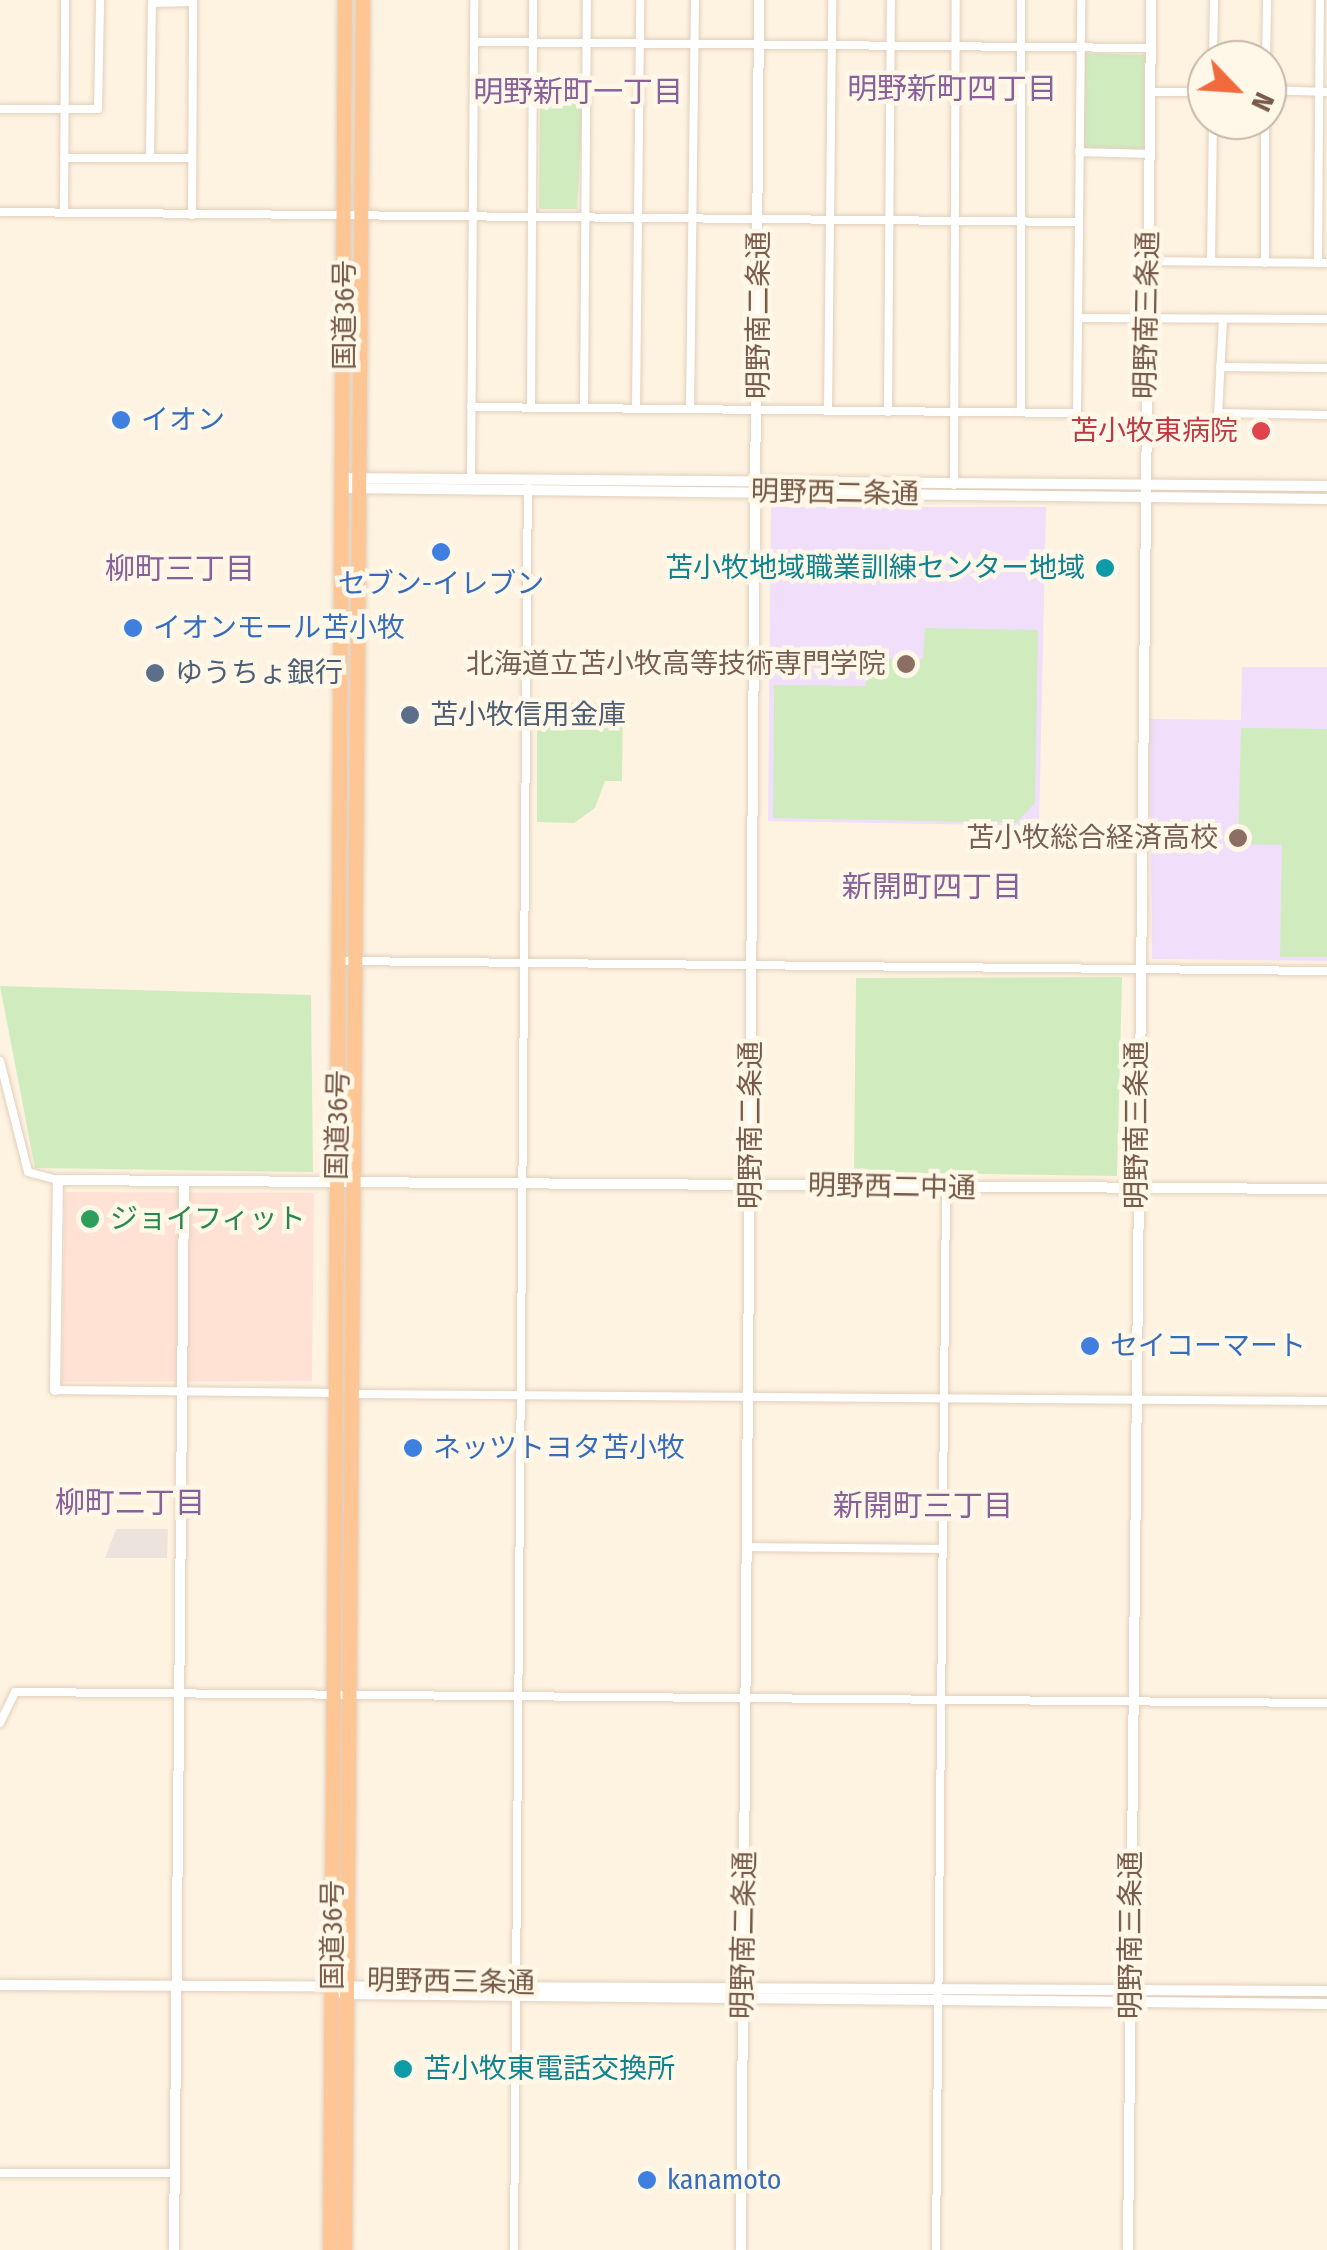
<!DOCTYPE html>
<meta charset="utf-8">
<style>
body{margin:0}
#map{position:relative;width:1327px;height:2250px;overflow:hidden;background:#fef3e1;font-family:"Fira Sans Condensed","Noto Sans JP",sans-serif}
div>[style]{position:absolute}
.commercial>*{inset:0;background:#ffe2d4}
.industrial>*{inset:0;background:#ece4dc}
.education>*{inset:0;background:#f0defa}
.green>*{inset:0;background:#d0ecbf}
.roads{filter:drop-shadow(0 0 2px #e2cfbc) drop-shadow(0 0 2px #e2cfbc)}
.minor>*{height:8px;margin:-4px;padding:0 4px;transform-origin:4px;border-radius:4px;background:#fff}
.tertiary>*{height:10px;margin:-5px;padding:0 5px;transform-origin:5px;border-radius:5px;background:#fff}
.trunk>*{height:14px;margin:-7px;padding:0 7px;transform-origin:7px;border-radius:7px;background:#fec694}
.dots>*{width:28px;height:28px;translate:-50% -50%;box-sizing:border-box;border:5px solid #fff7e8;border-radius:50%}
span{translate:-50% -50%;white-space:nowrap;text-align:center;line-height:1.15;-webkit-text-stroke:9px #fff7e8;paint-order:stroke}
.street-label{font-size:28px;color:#765946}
.shop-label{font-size:28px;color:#366cbe}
.left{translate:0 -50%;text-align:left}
.health-label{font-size:28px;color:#be3a42}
.right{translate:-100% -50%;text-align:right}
.culture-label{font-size:28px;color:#0d838f}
.education-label{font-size:28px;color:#785e54}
.service-label{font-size:28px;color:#4e5e75}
.leisure-label{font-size:28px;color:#27864d}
.neighbourhood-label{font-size:30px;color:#88619a}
.north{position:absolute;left:1187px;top:40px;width:100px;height:100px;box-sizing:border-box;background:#fff7e8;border:2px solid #c8b8a7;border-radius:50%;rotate:115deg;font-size:28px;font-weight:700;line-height:40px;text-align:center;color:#765946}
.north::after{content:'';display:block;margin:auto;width:35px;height:45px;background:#f06a3e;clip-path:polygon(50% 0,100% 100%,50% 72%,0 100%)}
</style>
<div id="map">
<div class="commercial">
<i style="clip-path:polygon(65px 1192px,314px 1193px,312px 1381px,62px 1382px)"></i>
</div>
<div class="industrial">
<i style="clip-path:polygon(116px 1529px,168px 1529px,167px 1558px,105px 1558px)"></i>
</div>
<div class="education">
<i style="clip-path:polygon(771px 507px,1046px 507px,1039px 826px,768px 821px)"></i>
<i style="clip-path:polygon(1242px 667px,1327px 667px,1327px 961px,1152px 959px,1149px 719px,1241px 720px)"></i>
</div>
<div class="green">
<i style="clip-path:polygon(1083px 53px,1146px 55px,1146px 150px,1083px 150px)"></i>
<i style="clip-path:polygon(540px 98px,583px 101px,577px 209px,539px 209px)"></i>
<i style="clip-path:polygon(925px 628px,1038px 630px,1035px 803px,1016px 823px,773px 818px,774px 685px,866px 686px,867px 658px,923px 659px)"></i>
<i style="clip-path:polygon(537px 702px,623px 704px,622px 781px,605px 781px,595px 808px,574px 823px,537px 822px)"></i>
<i style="clip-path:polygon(1241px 728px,1327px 729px,1327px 957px,1280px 957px,1282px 845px,1238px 844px)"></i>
<i style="clip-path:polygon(1122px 977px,1117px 1176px,854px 1172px,856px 978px)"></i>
<i style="clip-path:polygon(0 986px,311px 995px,313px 1172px,35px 1168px)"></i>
</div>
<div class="roads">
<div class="minor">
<i style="left:474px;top:42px;width:677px;rotate:0.51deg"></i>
<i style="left:1213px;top:60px;width:60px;rotate:-89deg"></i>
<i style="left:1266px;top:60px;width:60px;rotate:-89deg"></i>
<i style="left:1267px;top:90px;width:60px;rotate:1.9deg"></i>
<i style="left:1151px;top:92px;width:56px"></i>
<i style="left:0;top:109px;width:98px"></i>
<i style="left:98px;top:109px;width:109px;rotate:-88.9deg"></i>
<i style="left:1079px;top:152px;width:71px;rotate:1.6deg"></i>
<i style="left:64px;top:158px;width:128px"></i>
<i style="left:150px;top:158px;width:155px;rotate:-89.3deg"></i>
<i style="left:152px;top:3px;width:41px;rotate:-1.4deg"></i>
<i style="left:0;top:212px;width:1078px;rotate:0.53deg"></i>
<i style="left:64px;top:213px;width:213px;rotate:-89.7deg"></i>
<i style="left:192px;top:215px;width:215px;rotate:-89.7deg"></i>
<i style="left:1147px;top:261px;width:180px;rotate:0.6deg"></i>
<i style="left:1211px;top:261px;width:141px;rotate:-89.2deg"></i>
<i style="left:1265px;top:263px;width:143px;rotate:-90deg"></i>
<i style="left:1318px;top:263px;width:263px;rotate:-89.6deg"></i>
<i style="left:1079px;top:318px;width:248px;rotate:0.2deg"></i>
<i style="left:1223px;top:319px;width:94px;rotate:93deg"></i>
<i style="left:1218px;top:413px;width:109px;rotate:1.1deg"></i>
<i style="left:1220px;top:367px;width:107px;rotate:0.5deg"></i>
<i style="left:471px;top:407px;width:606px;rotate:0.57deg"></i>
<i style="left:1077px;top:413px;width:413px;rotate:-89.4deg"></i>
<i style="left:531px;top:408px;width:408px;rotate:-89.7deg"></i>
<i style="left:584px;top:408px;width:408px;rotate:-89.6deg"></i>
<i style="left:636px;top:408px;width:408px;rotate:-89.4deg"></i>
<i style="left:690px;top:409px;width:409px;rotate:-89.3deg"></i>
<i style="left:828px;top:410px;width:410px;rotate:-89.4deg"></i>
<i style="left:1021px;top:411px;width:411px;rotate:-90deg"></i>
<i style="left:888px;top:412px;width:412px;rotate:-89.6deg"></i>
<i style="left:471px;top:480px;width:480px;rotate:-89.6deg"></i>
<i style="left:954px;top:485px;width:485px;rotate:-89.8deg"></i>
<i style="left:340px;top:961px;width:987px;rotate:0.58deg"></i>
<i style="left:0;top:1061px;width:114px;rotate:75.8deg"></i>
<i style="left:28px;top:1172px;width:31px;rotate:15deg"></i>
<i style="left:55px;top:1390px;width:283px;rotate:0.6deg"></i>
<i style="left:352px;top:1394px;width:975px;rotate:0.41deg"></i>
<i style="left:746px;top:1547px;width:196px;rotate:0.6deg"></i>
<i style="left:0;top:1723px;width:34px;rotate:-64deg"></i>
<i style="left:15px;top:1692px;width:1312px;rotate:0.48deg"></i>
<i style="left:0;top:2173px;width:175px"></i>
<i style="left:514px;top:2250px;width:1763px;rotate:-89.55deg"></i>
<i style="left:936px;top:2250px;width:1063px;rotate:-89.46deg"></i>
</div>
<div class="tertiary">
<i style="left:344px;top:478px;width:983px;rotate:0.47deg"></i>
<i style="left:343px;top:488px;width:984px;rotate:0.64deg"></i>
<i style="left:55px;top:1390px;width:210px;rotate:-89.2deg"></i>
<i style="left:58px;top:1180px;width:1269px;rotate:0.41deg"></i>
<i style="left:0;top:1985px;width:1327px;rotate:0.26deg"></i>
<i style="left:342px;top:1994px;width:985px;rotate:0.58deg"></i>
<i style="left:174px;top:2250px;width:1069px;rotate:-89.46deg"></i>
<i style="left:741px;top:2250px;width:2250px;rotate:-89.54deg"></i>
<i style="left:1128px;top:2250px;width:2250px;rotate:-89.41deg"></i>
</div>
<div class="trunk">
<i style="left:330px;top:2250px;width:2250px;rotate:-89.62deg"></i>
<i style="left:345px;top:2250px;width:2250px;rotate:-89.54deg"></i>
</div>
</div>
<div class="dots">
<i style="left:121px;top:420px;background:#3f7fe0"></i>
<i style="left:1261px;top:431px;background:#e0444e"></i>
<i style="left:441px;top:552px;background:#3f7fe0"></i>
<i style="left:1105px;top:568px;background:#0f9aa8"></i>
<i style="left:133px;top:628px;background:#3f7fe0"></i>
<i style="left:906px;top:664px;background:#8d6e63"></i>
<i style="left:155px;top:673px;background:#5c6f8a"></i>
<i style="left:410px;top:715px;background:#5c6f8a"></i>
<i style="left:1238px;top:838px;background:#8d6e63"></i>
<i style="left:90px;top:1219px;background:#2e9e5b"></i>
<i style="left:1090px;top:1346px;background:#3f7fe0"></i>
<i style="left:413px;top:1448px;background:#3f7fe0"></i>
<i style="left:403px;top:2069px;background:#0f9aa8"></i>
<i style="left:647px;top:2180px;background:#3f7fe0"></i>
</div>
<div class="street-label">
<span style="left:345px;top:315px;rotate:-90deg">国道36号</span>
<span style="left:759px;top:315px;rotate:-90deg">明野南二条通</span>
<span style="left:1147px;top:315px;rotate:-89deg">明野南三条通</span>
<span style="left:835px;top:493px;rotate:1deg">明野西二条通</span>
<span style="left:338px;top:1125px;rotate:-89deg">国道36号</span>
<span style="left:751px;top:1125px;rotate:-90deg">明野南二条通</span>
<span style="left:1137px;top:1125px;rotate:-90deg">明野南三条通</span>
<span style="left:892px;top:1187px;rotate:1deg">明野西二中通</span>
<span style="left:333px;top:1935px;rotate:-90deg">国道36号</span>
<span style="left:744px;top:1935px;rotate:-89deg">明野南二条通</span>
<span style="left:1131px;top:1935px;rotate:-90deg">明野南三条通</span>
<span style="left:451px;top:1982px;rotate:1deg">明野西三条通</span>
</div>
<div class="shop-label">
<span class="left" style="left:141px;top:420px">イオン</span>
<span style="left:441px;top:584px">セブン-イレブン</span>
<span class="left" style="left:153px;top:628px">イオンモール苫小牧</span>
<span class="left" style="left:1110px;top:1346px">セイコーマート</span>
<span class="left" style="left:433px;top:1448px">ネッツトヨタ苫小牧</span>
<span class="left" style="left:667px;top:2180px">kanamoto</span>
</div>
<div class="health-label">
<span class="right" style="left:1238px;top:431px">苫小牧東病院</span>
</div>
<div class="culture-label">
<span class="right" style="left:1085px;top:568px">苫小牧地域職業訓練センター地域</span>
<span class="left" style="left:423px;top:2069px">苫小牧東電話交換所</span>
</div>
<div class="education-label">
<span class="right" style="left:886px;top:664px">北海道立苫小牧高等技術専門学院</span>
<span class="right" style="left:1218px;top:838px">苫小牧総合経済高校</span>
</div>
<div class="service-label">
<span class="left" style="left:175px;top:673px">ゆうちょ銀行</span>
<span class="left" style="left:430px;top:715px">苫小牧信用金庫</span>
</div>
<div class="leisure-label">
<span class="left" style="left:110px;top:1219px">ジョイフィット</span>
</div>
<div class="neighbourhood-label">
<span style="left:952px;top:89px">明野新町四丁目</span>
<span style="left:578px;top:92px">明野新町一丁目</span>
<span style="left:180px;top:569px">柳町三丁目</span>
<span style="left:932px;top:887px">新開町四丁目</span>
<span style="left:130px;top:1503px">柳町二丁目</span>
<span style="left:923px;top:1506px">新開町三丁目</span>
</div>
<div class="north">N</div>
</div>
